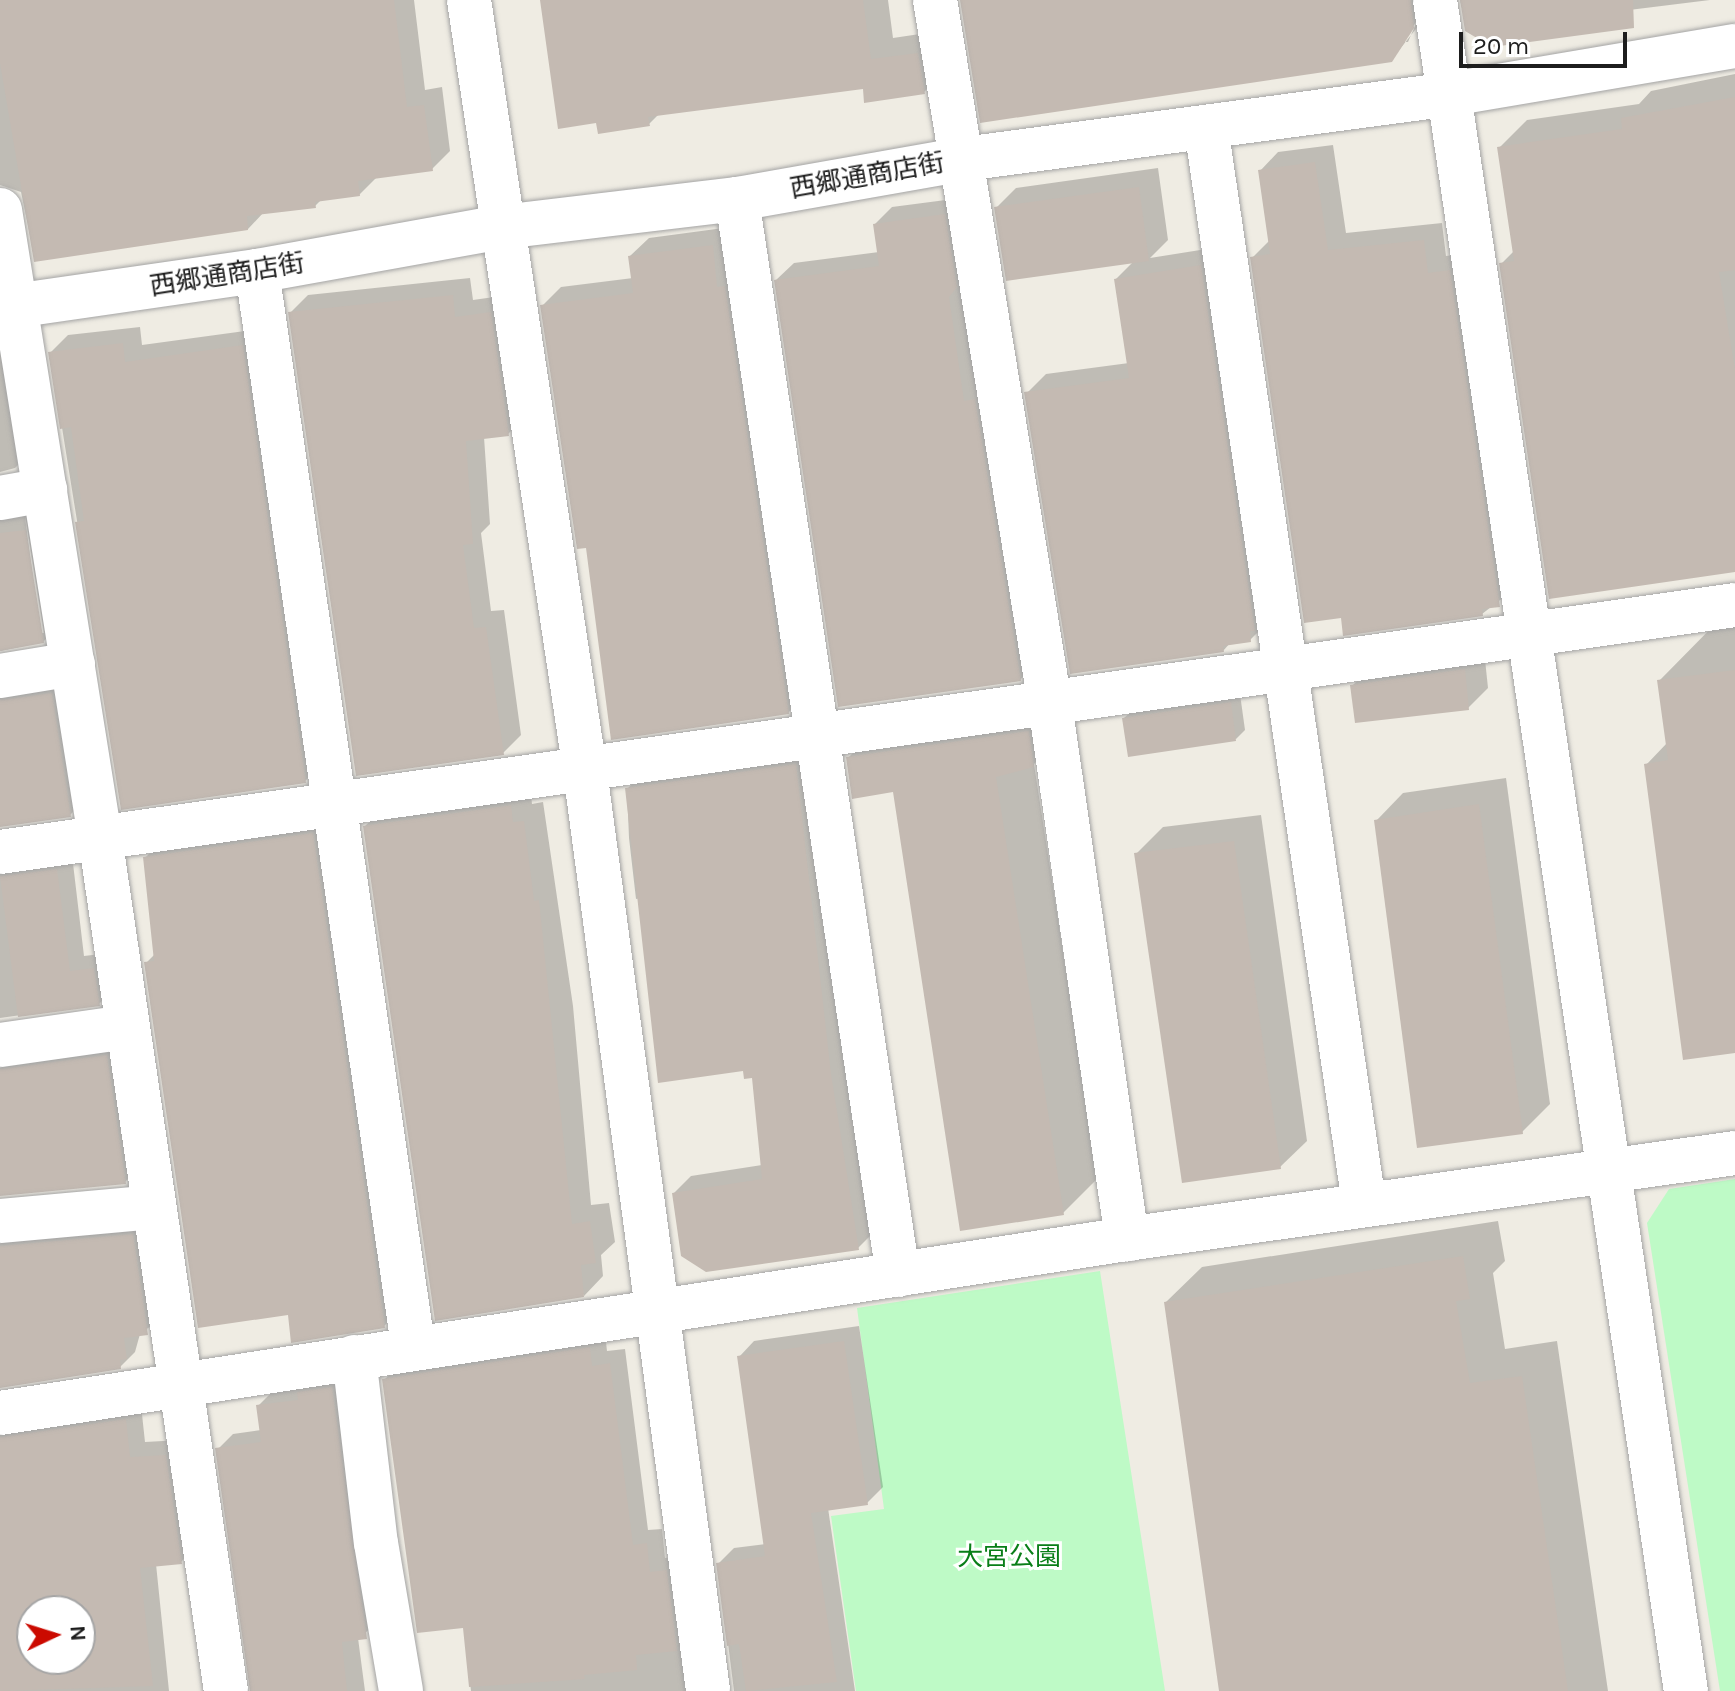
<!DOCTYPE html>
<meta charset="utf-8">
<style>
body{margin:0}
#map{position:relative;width:1735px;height:1691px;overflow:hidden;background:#efece3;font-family:Karla,"Noto Sans JP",sans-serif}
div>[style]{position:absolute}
.park>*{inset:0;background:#befac6}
.shadow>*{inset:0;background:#0003}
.building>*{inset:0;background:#c4bab2}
.roads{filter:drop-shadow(0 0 2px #a4a4a4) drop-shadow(0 0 2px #a4a4a4)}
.minor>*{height:44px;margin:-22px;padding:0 22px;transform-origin:22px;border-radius:22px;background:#fff}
span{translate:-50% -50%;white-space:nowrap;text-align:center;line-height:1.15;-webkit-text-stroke:6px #fff;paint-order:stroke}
.street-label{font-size:26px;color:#1d1d1d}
.park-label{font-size:26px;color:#097e18}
.north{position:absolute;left:16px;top:1595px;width:80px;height:80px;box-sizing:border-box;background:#fff;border:2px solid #a5a5a5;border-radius:50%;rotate:86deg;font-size:22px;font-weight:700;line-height:32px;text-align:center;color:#1d1d1d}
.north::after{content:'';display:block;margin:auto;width:28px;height:36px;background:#cb0a00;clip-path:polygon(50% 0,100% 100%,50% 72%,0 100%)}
.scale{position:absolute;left:1459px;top:32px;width:168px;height:36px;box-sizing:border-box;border:4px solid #1d1d1d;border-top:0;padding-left:10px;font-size:24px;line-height:28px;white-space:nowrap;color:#1d1d1d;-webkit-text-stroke:6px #fff;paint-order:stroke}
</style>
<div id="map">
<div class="park">
<i style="clip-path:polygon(1735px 1179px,1735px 1691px,1720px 1691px,1647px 1223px,1669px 1189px)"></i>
<i style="clip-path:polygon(1100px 1271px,1165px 1691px,856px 1691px,831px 1516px,884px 1509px,857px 1308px)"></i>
</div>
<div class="shadow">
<i style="clip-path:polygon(0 0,414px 0,425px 90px,442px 87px,450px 151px,432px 169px,377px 177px,359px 195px,322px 199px,315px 206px,264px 212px,248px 229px,35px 259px,21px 192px,0 185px)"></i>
<i style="clip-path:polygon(542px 0,888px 0,893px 38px,940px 31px,947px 70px,924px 92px,864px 87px,659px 114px,649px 124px)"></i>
<i style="clip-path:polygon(evenodd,962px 0,1435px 0,1436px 4px,1391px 60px,962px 0,1418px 19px,1408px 42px,1403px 42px,1418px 19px)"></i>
<i style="clip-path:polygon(1460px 0,1710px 0,1467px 30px)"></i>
<i style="clip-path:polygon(1735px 74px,1735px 570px,1501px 264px,1514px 251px,1499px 148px,1527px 120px,1639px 104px,1651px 91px)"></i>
<i style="clip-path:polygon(1333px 145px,1346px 233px,1442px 223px,1446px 256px,1468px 253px,1517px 587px,1482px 614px,1252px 258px,1270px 240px,1260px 171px,1278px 152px)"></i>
<i style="clip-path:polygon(1158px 168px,1168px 240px,1150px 258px,1219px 247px,1269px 621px,1250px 640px,1231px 642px,1223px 651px,1027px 393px,1046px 374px,1129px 363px,1116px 279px,1134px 261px,996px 208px,1016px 188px)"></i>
<i style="clip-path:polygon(961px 198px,1037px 662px,1020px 680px,776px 280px,794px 263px,879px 252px,875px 224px,892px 207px)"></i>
<i style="clip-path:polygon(731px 227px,806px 694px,788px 713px,587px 546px,542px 306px,561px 287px,633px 278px,630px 256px,649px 238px)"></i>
<i style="clip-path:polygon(470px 278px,473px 300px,508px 295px,526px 416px,508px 434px,484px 437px,490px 524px,481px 533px,491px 611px,504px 610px,521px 735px,503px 753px,290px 313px,308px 295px)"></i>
<i style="clip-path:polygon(140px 327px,142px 345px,260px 329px,323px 764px,305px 781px,123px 807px,50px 353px,68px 335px)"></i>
<i style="clip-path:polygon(0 346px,31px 452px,15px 468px,0 472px)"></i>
<i style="clip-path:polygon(evenodd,0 498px,39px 505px,58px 626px,43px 642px,0 651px,0 498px,24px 509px,44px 633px,40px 633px,24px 509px)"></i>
<i style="clip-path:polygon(1735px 615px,1735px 1051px,1646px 765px,1667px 743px,1659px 681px,1723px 616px)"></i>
<i style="clip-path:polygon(1484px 650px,1488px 688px,1468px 708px,1352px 686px,1372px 666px)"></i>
<i style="clip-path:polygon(0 676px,67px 678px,86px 799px,70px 815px,0 825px)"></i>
<i style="clip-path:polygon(1240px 694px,1245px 730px,1236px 739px,1124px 718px,1134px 709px)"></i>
<i style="clip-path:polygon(1063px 697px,1068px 730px,1034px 764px,1098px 1178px,1063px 1213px,895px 790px,848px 758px,883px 722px)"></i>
<i style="clip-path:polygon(813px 748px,875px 1231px,858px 1248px,674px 1193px,691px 1176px,762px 1165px,754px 1076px,641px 898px,636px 899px,629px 838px,627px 789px,644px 772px)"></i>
<i style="clip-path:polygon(1506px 778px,1550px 1104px,1522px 1132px,1376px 821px,1403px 793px)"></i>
<i style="clip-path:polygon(530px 786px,532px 804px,543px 802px,573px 1006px,591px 1205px,609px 1203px,615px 1242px,601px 1255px,603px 1276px,584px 1296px,365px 826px,385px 807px)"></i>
<i style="clip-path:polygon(332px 815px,403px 1308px,384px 1326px,290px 1313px,146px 963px,156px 953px,145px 858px,163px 839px)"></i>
<i style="clip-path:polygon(1261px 815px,1307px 1141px,1280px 1167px,1137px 853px,1163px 827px)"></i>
<i style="clip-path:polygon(0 852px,72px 855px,84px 956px,109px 953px,114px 988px,99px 1004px,0 1018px)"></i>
<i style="clip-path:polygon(122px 1041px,140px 1167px,125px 1182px,0 1194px,0 1047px)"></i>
<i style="clip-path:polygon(148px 1219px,163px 1317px,140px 1334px,135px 1352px,120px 1367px,0 1386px,0 1223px)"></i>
<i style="clip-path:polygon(1498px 1221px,1505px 1261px,1493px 1273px,1505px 1349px,1557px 1341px,1608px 1691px,1222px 1691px,1166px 1302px,1202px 1267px)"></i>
<i style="clip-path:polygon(859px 1326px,883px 1487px,867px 1503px,828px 1508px,855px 1691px,734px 1691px,718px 1564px,734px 1548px,766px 1544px,739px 1357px,754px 1341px)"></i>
<i style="clip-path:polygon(605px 1333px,607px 1351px,625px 1349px,648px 1530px,662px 1529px,665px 1558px,682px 1556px,708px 1691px,471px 1691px,464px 1626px,384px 1380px,399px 1365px)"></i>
<i style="clip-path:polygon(347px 1373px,381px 1621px,358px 1638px,365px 1691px,252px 1691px,218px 1449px,233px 1434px,261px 1430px,258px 1406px,274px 1390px)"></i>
<i style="clip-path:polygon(evenodd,141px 1405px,145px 1442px,181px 1440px,196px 1546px,181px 1562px,156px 1564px,169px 1691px,0 1691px,0 1416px,141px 1405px,32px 1611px,80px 1611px,80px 1659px,32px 1659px,32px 1611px)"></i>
</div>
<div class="building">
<i style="clip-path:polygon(0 0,394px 0,407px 107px,424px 105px,433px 171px,358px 181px,360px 196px,315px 202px,316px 208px,247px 216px,248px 230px,34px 262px,0 63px)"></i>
<i style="clip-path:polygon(540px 0,863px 0,871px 59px,918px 53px,925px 94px,864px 103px,863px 89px,648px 117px,650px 126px,598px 134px,596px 123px,558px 129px)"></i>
<i style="clip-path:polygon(960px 0,1411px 0,1414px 28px,1392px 62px,980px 123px)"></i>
<i style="clip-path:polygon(1460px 0,1633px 0,1634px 28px,1492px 47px,1465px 31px)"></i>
<i style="clip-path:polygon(1735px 97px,1735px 270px,1719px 272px,1735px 370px,1735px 572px,1549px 599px,1499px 263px,1514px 261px,1497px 147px,1622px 129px,1621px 118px)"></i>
<i style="clip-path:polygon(1315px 162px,1328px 250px,1424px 240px,1428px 273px,1450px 270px,1500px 607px,1482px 609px,1483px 616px,1343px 636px,1341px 618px,1304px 623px,1250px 257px,1270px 254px,1258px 170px)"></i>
<i style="clip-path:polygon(1139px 187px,1149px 261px,1006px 281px,994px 207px)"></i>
<i style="clip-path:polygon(945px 214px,957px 287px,949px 297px,964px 401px,975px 399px,1021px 681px,838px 707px,774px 280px,879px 266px,873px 224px)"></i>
<i style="clip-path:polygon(713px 245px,717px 287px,725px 286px,789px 714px,611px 740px,586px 548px,577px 549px,540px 305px,633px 293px,628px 256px)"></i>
<i style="clip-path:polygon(1201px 265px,1255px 631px,1250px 631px,1251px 642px,1223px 646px,1224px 652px,1070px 674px,1024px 392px,1129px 378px,1114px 279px)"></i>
<i style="clip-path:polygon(453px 295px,455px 317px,491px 312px,509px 436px,466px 441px,473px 544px,463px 545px,474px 628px,486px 627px,504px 755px,356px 776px,288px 312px)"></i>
<i style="clip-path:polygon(123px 343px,125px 362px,243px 345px,306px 783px,121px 810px,75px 522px,84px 521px,71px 427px,60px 429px,48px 352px)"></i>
<i style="clip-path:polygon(26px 530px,44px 643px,0 651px,0 533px)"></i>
<i style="clip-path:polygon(1465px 669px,1469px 710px,1355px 723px,1350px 685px)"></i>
<i style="clip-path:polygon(1735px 670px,1735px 1053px,1683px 1060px,1644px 764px,1668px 760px,1657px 680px)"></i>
<i style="clip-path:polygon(52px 693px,71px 817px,0 827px,0 700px)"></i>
<i style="clip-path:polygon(1231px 702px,1236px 741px,1128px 757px,1122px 718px)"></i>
<i style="clip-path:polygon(1029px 731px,1034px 767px,996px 777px,1064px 1215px,960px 1231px,893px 792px,852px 799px,846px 757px)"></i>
<i style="clip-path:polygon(796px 764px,831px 1074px,859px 1250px,706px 1272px,681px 1256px,672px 1193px,762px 1179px,752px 1078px,744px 1079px,743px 1071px,658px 1083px,625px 788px)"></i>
<i style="clip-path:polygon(1479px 804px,1523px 1134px,1417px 1148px,1374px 820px)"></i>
<i style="clip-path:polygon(511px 805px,513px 822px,524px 821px,534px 901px,539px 900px,572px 1224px,590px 1221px,596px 1263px,581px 1265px,584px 1297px,435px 1321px,363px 826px)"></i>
<i style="clip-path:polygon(313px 833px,385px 1328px,291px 1343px,288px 1315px,198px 1328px,144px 962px,154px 961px,143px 857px)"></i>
<i style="clip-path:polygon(1234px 841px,1281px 1169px,1182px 1183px,1134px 853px)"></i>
<i style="clip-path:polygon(57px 869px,70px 971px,94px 968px,100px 1006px,18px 1017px,0 876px)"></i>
<i style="clip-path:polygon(107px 1055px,126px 1184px,0 1196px,0 1069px)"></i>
<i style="clip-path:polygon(133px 1234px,148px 1335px,124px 1338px,127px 1359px,120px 1360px,121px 1369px,0 1388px,0 1246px)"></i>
<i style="clip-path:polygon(1463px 1256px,1470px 1299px,1456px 1301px,1470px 1383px,1522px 1376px,1568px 1691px,1219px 1691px,1164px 1302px)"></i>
<i style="clip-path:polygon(844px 1341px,868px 1505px,811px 1513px,837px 1682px,746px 1691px,739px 1644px,727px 1646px,716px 1563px,765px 1556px,737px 1356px)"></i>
<i style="clip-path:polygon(590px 1347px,592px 1366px,610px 1363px,633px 1545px,647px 1543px,650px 1572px,667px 1570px,677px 1651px,636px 1655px,637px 1670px,584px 1675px,585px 1679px,469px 1687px,463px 1628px,417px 1633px,382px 1379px)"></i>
<i style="clip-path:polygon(332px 1387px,367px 1639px,342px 1642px,347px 1691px,250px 1691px,215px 1448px,261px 1442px,256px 1405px,298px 1400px,297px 1392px)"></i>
<i style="clip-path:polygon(evenodd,126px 1419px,130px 1457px,166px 1455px,182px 1564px,140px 1568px,153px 1686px,0 1691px,0 1437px,126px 1419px,32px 1611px,80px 1611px,80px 1659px,32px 1659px,32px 1611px)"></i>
</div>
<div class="roads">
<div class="minor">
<i style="left:469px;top:0;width:780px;rotate:81.44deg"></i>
<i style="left:585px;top:771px;width:928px;rotate:82.38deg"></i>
<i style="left:935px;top:0;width:713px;rotate:80.72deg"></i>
<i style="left:1050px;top:704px;width:541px;rotate:81.81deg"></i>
<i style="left:1435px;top:0;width:1710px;rotate:81.56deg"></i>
<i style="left:1206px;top:127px;width:1089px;rotate:81.65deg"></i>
<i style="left:737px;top:199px;width:1088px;rotate:81.49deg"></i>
<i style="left:0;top:210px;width:635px;rotate:80.94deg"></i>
<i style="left:100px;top:837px;width:863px;rotate:81.61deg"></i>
<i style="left:257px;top:271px;width:1086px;rotate:81.74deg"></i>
<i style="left:0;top:308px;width:260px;rotate:-8.2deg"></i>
<i style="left:257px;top:271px;width:249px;rotate:-10.2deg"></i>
<i style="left:502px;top:227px;width:237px;rotate:-6.8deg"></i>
<i style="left:737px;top:199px;width:230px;rotate:-10deg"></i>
<i style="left:964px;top:159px;width:491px;rotate:-7.6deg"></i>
<i style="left:1451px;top:94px;width:288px;rotate:-9.6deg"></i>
<i style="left:0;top:498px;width:46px;rotate:-10.1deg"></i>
<i style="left:0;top:676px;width:74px;rotate:-9.3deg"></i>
<i style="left:0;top:852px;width:1752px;rotate:-8.1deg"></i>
<i style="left:0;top:1045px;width:128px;rotate:-8.1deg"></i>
<i style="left:0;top:1221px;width:154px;rotate:-5.2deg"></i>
<i style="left:354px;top:1357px;width:187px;rotate:83.3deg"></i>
<i style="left:376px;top:1543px;width:150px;rotate:80.4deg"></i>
<i style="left:0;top:1413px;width:1140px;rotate:-8.78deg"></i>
<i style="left:1127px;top:1239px;width:614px;rotate:-8.05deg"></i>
</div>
</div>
<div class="street-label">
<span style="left:867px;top:176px;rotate:-10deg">西郷通商店街</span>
<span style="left:227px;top:275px;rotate:-9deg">西郷通商店街</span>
</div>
<div class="park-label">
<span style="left:1009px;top:1557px">大宮公園</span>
</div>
<div class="north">N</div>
<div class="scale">20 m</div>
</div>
